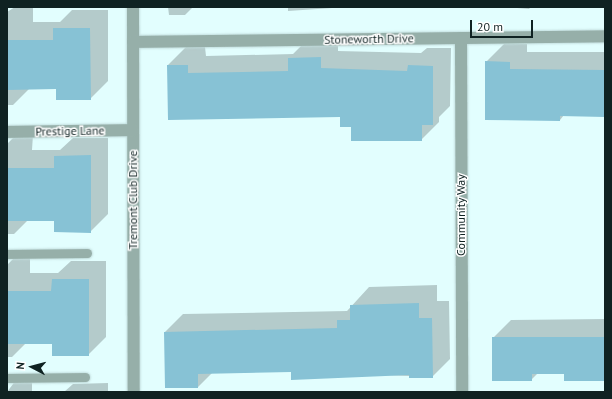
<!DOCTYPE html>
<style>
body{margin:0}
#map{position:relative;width:612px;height:399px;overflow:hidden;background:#e2fefe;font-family:"PT Sans",sans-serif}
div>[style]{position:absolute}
.shadow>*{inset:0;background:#0003}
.building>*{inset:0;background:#87c2d5}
.roads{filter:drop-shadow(0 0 1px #c0dbdb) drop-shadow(0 0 1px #c0dbdb)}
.service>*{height:9px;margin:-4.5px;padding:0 4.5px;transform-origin:4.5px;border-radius:4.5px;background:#96afa9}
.minor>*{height:12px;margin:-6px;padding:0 6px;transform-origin:6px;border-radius:6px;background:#96afa9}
span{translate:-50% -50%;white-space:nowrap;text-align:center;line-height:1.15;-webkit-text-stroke:3px #fff;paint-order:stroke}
.street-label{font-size:12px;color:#0f2222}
.frame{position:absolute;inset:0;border:8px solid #0f2222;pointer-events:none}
.north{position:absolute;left:12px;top:347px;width:40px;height:40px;-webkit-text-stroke:3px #fff;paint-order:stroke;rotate:276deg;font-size:11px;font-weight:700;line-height:16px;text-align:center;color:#0f2222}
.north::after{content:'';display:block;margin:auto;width:14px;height:18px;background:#0f2222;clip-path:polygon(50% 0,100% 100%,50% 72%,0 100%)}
.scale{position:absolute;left:470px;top:20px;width:63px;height:18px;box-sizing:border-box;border:2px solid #0f2222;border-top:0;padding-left:5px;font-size:12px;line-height:14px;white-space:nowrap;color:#0f2222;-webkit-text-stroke:3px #fff;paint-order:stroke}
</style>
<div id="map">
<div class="shadow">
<i style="clip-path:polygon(15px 7px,33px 7px,33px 22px,60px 22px,72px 10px,108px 10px,108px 81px,90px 99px,57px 88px,29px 89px,13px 105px,7px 105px,7px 12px)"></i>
<i style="clip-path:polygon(168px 7px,193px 7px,185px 15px,169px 15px)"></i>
<i style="clip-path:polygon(288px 7px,347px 7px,288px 11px)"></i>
<i style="clip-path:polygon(504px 7px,531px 7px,529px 9px)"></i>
<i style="clip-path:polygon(307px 40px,338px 40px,338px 51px,421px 53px,427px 48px,451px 48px,450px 106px,439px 117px,439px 122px,421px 140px,352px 126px,341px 116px,168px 119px,168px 65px,186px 47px,205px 47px,206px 56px,293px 54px)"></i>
<i style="clip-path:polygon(504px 44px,527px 44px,527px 52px,605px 52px,605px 116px,564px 115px,560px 120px,486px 62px)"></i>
<i style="clip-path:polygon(16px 135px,33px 135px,32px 150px,60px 150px,73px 138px,108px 138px,108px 214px,90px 232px,55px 220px,28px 220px,14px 234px,7px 234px,7px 144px)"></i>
<i style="clip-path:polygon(14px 258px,30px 258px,30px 273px,58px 273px,71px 261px,106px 261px,106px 337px,88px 355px,53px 343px,26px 343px,12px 357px,7px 357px,7px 265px)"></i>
<i style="clip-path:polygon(437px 285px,437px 301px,449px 301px,450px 359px,432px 377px,292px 371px,212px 373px,198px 387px,165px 332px,183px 314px,347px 311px,369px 287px)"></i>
<i style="clip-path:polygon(605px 319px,605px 380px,565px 373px,538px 373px,531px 380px,493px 338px,511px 320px)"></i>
<i style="clip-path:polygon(16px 380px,32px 380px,32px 392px,7px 392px)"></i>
<i style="clip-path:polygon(108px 383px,108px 392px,64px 392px,73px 384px)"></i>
</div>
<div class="building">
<i style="clip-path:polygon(53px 28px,90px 28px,91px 100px,56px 100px,56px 89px,7px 90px,7px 40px,53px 40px)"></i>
<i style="clip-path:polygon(321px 57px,321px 68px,407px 71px,408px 65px,433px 66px,433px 125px,422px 125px,422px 141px,351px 141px,351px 127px,340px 127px,340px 117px,168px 120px,167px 65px,188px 65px,188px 73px,288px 71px,288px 58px)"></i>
<i style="clip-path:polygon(485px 61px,510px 62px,510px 69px,605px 70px,605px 117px,560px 116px,560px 121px,485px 120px)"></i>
<i style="clip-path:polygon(91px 155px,91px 233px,54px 232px,54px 221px,7px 221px,7px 168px,54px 168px,54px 156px)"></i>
<i style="clip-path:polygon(52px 279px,89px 279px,89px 356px,52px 356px,52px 344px,7px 344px,7px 291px,51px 291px)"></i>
<i style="clip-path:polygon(419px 303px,419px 318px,432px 318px,433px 378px,409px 378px,409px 375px,291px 380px,291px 372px,198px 374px,198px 388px,165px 388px,164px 332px,337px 328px,337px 320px,350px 320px,350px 305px)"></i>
<i style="clip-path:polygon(492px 337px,605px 337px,605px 381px,564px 381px,564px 374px,532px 374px,532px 381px,492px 381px)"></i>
</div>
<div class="roads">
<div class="service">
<i style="left:7px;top:254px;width:80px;rotate:-0.7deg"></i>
<i style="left:7px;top:378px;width:78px;rotate:-0.7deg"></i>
</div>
<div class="minor">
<i style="left:133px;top:7px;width:385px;rotate:89.9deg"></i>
<i style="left:461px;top:38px;width:354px;rotate:89.8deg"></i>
<i style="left:133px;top:42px;width:472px;rotate:-0.7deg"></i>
<i style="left:7px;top:132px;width:126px;rotate:-0.9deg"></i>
</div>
</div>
<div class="street-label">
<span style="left:369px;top:39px;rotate:-1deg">Stoneworth Drive</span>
<span style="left:70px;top:131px;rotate:-1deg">Prestige Lane</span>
<span style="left:133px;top:200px;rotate:-90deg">Tremont Club Drive</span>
<span style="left:461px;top:215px;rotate:-90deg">Community Way</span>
</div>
<div class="frame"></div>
<div class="north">N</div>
<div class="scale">20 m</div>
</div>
